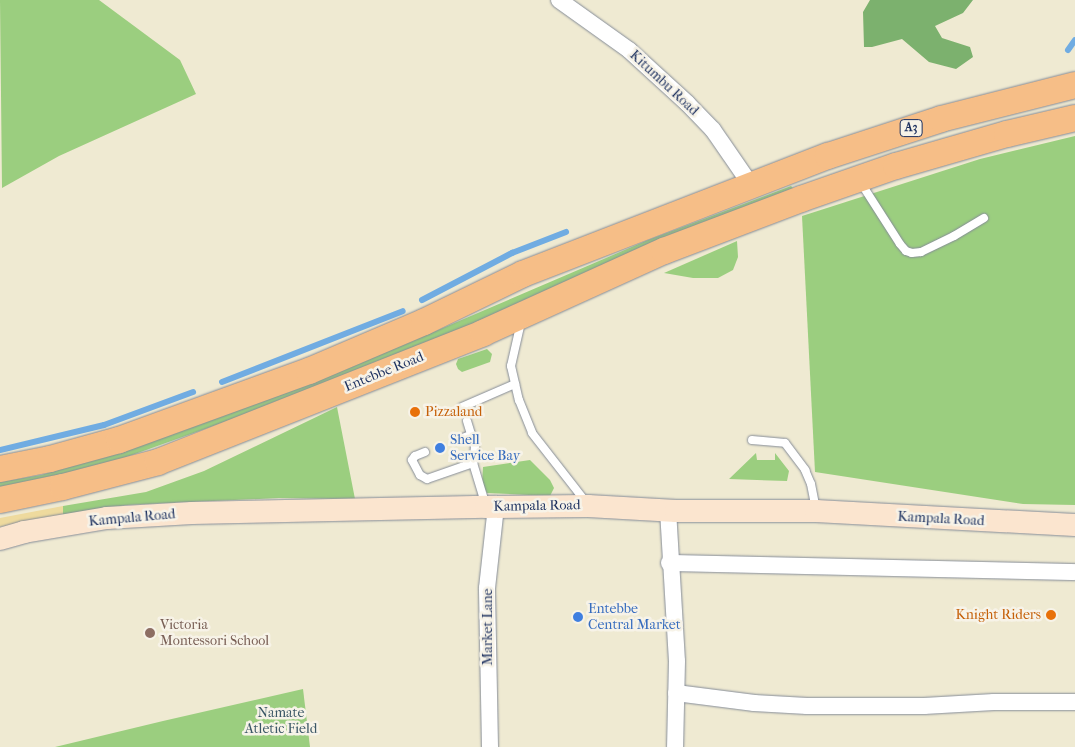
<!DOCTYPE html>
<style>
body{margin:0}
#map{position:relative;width:1075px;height:747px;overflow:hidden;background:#efead2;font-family:"IM FELL French Canon",serif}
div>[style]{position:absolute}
.green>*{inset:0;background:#9bce7f}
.forest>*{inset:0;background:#7cb16e}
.sand>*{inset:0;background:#eeda9e}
.stream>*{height:6px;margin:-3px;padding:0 3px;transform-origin:3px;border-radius:3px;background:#70ace2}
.roads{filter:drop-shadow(0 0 1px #858c98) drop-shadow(0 0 1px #858c98)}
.service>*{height:8px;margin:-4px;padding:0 4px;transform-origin:4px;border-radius:4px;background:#fff}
.minor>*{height:16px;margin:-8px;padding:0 8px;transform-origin:8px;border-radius:8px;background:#fff}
.secondary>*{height:22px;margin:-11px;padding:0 11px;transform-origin:11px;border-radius:11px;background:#fbe5cf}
.trunk>*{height:26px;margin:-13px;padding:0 13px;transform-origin:13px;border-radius:13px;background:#f6be87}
.dots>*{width:14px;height:14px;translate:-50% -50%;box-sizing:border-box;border:2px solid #f7f3e8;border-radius:50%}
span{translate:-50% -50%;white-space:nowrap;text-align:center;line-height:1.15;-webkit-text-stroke:5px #f7f3e8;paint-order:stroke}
.shield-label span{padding:1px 4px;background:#f7f3e8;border:1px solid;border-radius:4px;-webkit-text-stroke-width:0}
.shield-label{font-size:12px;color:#1b2f5e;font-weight:700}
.street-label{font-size:14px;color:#1b2f5e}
.food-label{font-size:14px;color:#c56008}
.left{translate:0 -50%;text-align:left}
.right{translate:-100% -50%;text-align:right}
.shop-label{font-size:14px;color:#366cbe}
.education-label{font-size:14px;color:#785e54}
.park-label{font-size:14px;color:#3b5766}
</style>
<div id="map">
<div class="green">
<i style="clip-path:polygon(0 0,99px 0,180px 60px,196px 94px,59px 156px,2px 188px)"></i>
<i style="clip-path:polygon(1075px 136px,1075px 505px,1023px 504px,815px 472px,802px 216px,980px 159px)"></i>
<i style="clip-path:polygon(791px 186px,793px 188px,438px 339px,303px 394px,93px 469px,0 491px,0 482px,41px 475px,102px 457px,431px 333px,648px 240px)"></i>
<i style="clip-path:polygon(737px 241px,738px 257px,733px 270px,718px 278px,693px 278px,664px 273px)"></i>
<i style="clip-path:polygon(487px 349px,492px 354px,490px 362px,462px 372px,458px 369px,456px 364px,458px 359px)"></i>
<i style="clip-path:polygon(337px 407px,355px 499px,279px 498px,127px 505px,63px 515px,63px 506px,146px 492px,204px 471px)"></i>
<i style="clip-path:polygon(756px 453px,757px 460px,775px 460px,775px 453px,789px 471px,787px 481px,729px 479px)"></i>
<i style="clip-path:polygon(530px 460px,550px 480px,554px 488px,550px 496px,487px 493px,482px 484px,483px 467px)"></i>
<i style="clip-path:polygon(303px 689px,310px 747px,55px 747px,163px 721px)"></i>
</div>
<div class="forest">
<i style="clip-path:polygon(870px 0,973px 0,963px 13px,935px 26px,942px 38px,970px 47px,973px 57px,956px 69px,929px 62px,902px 39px,872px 47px,864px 47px,863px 12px)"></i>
</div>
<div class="sand">
<i style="clip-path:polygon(63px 506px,63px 515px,0 527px,0 518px)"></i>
</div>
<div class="stream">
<i style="left:1068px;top:50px;width:12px;rotate:-55deg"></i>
<i style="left:422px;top:300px;width:102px;rotate:-27.6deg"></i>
<i style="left:512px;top:253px;width:58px;rotate:-21.3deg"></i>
<i style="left:222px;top:382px;width:194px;rotate:-21.4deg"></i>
<i style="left:0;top:450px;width:107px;rotate:-13.5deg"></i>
<i style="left:104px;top:425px;width:95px;rotate:-20.3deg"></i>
</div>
<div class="roads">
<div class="service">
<i style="left:861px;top:183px;width:72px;rotate:57.4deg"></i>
<i style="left:900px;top:244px;width:9px;rotate:49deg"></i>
<i style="left:906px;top:251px;width:6px;rotate:18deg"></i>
<i style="left:912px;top:253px;width:9px;rotate:-6deg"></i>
<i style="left:921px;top:252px;width:37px;rotate:-26deg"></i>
<i style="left:954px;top:236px;width:35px;rotate:-31deg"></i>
<i style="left:521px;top:322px;width:45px;rotate:102.8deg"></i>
<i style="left:511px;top:366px;width:35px;rotate:77deg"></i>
<i style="left:519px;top:400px;width:35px;rotate:68deg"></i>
<i style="left:532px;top:433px;width:88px;rotate:52deg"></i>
<i style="left:462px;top:407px;width:58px;rotate:-23.5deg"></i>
<i style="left:467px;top:421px;width:27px;rotate:73deg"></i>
<i style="left:475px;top:447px;width:16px;rotate:97deg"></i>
<i style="left:473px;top:463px;width:45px;rotate:73.2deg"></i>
<i style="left:457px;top:440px;width:15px;rotate:-20deg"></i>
<i style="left:752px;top:440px;width:33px;rotate:5deg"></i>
<i style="left:785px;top:443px;width:34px;rotate:53deg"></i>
<i style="left:805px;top:470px;width:15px;rotate:67deg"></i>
<i style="left:811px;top:484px;width:25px;rotate:79deg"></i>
<i style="left:425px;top:452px;width:11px;rotate:158deg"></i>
<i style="left:415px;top:456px;width:5px;rotate:127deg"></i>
<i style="left:412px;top:460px;width:17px;rotate:62deg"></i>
<i style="left:420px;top:475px;width:8px;rotate:30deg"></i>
<i style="left:427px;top:479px;width:49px;rotate:-19.2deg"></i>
</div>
<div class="minor">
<i style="left:559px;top:0;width:86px;rotate:35.5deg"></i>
<i style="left:629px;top:50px;width:79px;rotate:42.4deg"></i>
<i style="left:687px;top:103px;width:37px;rotate:46deg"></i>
<i style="left:713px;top:130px;width:67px;rotate:55.4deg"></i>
<i style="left:668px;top:510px;width:151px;rotate:86.6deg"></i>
<i style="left:677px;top:661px;width:86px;rotate:91.3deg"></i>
<i style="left:669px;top:563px;width:406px;rotate:1.3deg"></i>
<i style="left:676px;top:693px;width:79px;rotate:7.3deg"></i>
<i style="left:754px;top:703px;width:53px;rotate:3.2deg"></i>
<i style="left:807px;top:706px;width:117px"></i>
<i style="left:924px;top:706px;width:70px;rotate:-3.3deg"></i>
<i style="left:994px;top:702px;width:81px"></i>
<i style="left:490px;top:747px;width:159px;rotate:-91.1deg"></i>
<i style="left:487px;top:588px;width:81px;rotate:-83.7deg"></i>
</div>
<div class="secondary">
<i style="left:0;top:539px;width:25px;rotate:-16deg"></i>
<i style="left:24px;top:532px;width:84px;rotate:-9.6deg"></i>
<i style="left:107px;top:518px;width:85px;rotate:-3.4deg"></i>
<i style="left:192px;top:513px;width:294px;rotate:-1.2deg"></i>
<i style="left:486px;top:507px;width:102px;rotate:-0.6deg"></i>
<i style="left:588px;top:506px;width:88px;rotate:3.3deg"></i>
<i style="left:676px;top:511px;width:140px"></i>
<i style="left:816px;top:511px;width:259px;rotate:3.1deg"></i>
</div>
<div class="trunk">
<i style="left:0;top:469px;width:51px;rotate:-11.3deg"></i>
<i style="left:50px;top:459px;width:72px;rotate:-15.4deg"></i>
<i style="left:119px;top:440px;width:202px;rotate:-20deg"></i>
<i style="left:309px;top:371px;width:125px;rotate:-23.1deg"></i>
<i style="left:424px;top:322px;width:110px;rotate:-25.9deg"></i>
<i style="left:523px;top:274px;width:327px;rotate:-21.2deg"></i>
<i style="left:828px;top:156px;width:119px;rotate:-18.1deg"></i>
<i style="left:941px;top:119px;width:138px;rotate:-14.2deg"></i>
<i style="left:0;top:500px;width:64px;rotate:-11.7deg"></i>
<i style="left:63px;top:487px;width:98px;rotate:-14.7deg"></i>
<i style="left:158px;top:462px;width:350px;rotate:-21.6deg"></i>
<i style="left:483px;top:333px;width:199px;rotate:-24.4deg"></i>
<i style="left:664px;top:251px;width:147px;rotate:-20.8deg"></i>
<i style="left:801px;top:199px;width:101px;rotate:-19.2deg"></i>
<i style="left:896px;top:166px;width:116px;rotate:-16.1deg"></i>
<i style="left:1007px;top:134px;width:70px;rotate:-13.2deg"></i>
</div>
</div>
<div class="dots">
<i style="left:415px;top:412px;background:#e8710a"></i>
<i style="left:440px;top:448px;background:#3f7fe0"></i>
<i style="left:1051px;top:615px;background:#e8710a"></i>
<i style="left:578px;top:617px;background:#3f7fe0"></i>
<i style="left:150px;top:633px;background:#8d6e63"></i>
</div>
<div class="shield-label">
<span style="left:911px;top:128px">A3</span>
</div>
<div class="street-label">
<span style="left:664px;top:83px;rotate:43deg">Kitumbu Road</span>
<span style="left:384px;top:372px;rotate:-22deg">Entebbe Road</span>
<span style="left:537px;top:506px;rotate:-1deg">Kampala Road</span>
<span style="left:132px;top:518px;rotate:-5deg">Kampala Road</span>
<span style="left:941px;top:519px;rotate:3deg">Kampala Road</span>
<span style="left:488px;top:627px;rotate:-90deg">Market Lane</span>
</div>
<div class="food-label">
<span class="left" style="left:425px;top:412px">Pizzaland</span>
<span class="right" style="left:1041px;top:615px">Knight Riders</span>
</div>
<div class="shop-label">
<span class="left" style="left:450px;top:448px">Shell<br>Service Bay</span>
<span class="left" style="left:588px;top:617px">Entebbe<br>Central Market</span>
</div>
<div class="education-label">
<span class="left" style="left:160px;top:633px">Victoria<br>Montessori School</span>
</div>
<div class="park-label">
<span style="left:281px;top:721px">Namate<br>Atletic Field</span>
</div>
</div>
